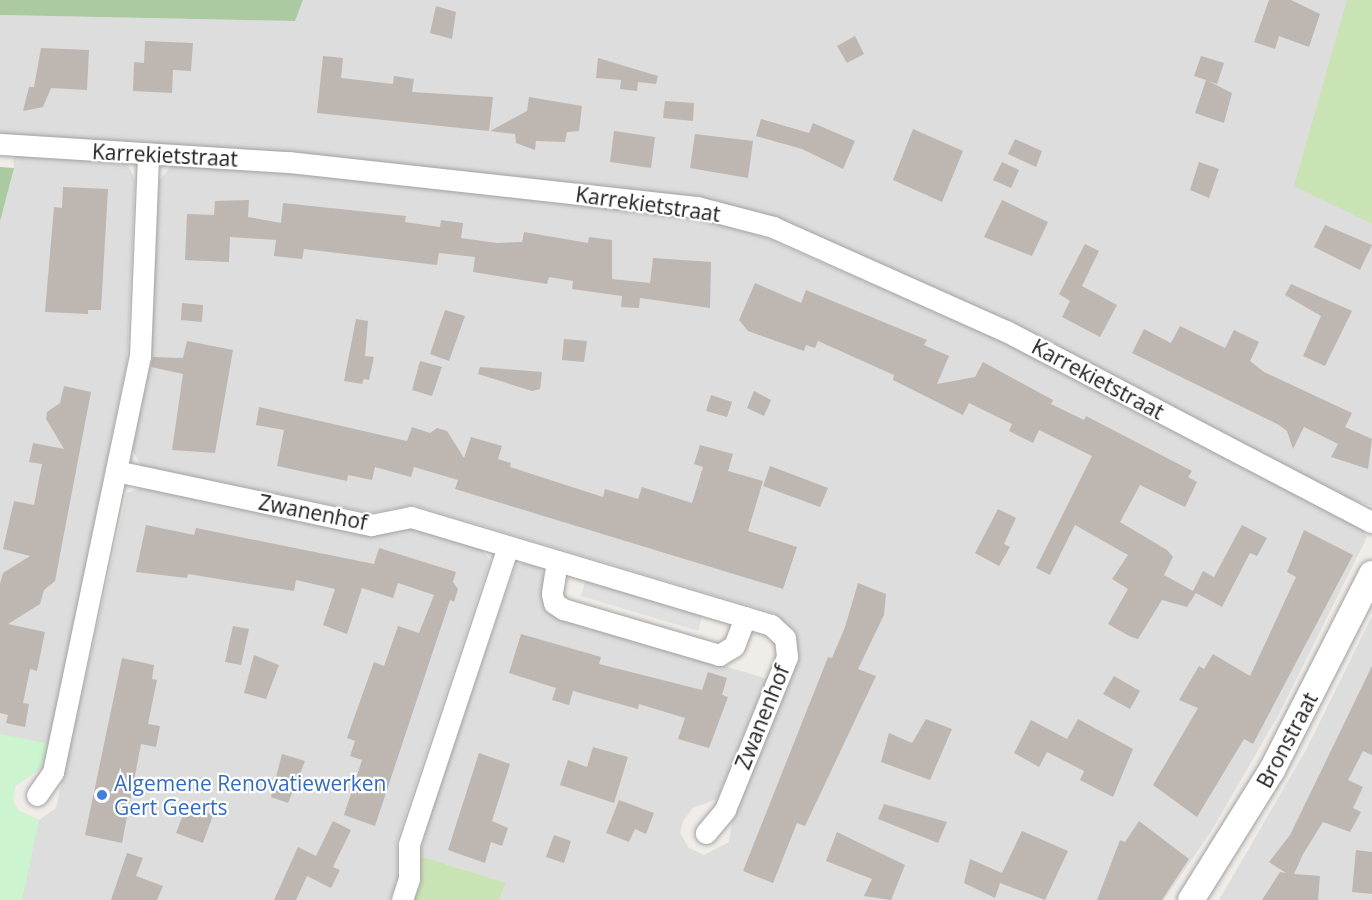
<!DOCTYPE html>
<style>
body{margin:0}
#map{position:relative;width:1372px;height:900px;overflow:hidden;background:#f0ede8;font-family:"Open Sans",sans-serif}
div>[style]{position:absolute}
.residential>*{inset:0;background:#dedddd}
.grass>*{inset:0;background:#cae3b4}
.forest>*{inset:0;background:#accaa2}
.park>*{inset:0;background:#cbf4cf}
.parking>*{inset:0;background:#e0e0e0}
.building>*{inset:0;background:#bdb6b1}
.roads{filter:drop-shadow(0 0 2px #a1a1a1) drop-shadow(0 0 2px #a1a1a1)}
.minor>*{height:21px;margin:-10.5px;padding:0 10.5px;transform-origin:10.5px;border-radius:10.5px;background:#fff}
.tertiary>*{height:26px;margin:-13px;padding:0 13px;transform-origin:13px;border-radius:13px;background:#fff}
.dots>*{width:16px;height:16px;translate:-50% -50%;box-sizing:border-box;border:3px solid #fff;border-radius:50%}
span{translate:-50% -50%;white-space:nowrap;text-align:center;line-height:1.15;-webkit-text-stroke:4.5px #fff;paint-order:stroke}
.street-label{font-size:21px;color:#202020}
.shop-label{font-size:21px;color:#366cbe}
.left{translate:0 -50%;text-align:left}
</style>
<div id="map">
<div class="residential">
<i style="clip-path:polygon(303px 0,1372px 0,1372px 506px,1345px 498px,771px 219px,0 134px,0 15px,294px 21px)"></i>
<i style="clip-path:polygon(13px 154px,127px 163px,135px 180px,127px 362px,44px 766px,15px 786px,13px 801px,19px 811px,39px 820px,56px 808px,127px 493px,141px 488px,375px 536px,394px 528px,417px 528px,480px 548px,490px 560px,397px 840px,397px 879px,390px 900px,0 900px,0 222px,14px 168px)"></i>
<i style="clip-path:polygon(171px 166px,283px 169px,704px 220px,764px 237px,997px 339px,1361px 527px,1367px 537px,1279px 714px,1212px 830px,1164px 900px,499px 900px,506px 883px,420px 856px,429px 814px,516px 565px,531px 561px,539px 565px,546px 579px,542px 600px,547px 612px,767px 679px,717px 799px,693px 808px,683px 821px,680px 833px,689px 848px,704px 855px,729px 842px,733px 812px,799px 657px,795px 630px,774px 613px,414px 505px,371px 513px,142px 466px,131px 448px,150px 361px,159px 181px)"></i>
<i style="clip-path:polygon(1372px 616px,1372px 900px,1219px 900px,1306px 750px)"></i>
</div>
<div class="grass">
<i style="clip-path:polygon(1347px 0,1372px 0,1372px 224px,1294px 186px)"></i>
<i style="clip-path:polygon(420px 856px,506px 883px,499px 900px,414px 900px,421px 882px)"></i>
</div>
<div class="forest">
<i style="clip-path:polygon(0 0,303px 0,295px 21px,0 15px)"></i>
<i style="clip-path:polygon(0 167px,14px 168px,0 222px)"></i>
</div>
<div class="park">
<i style="clip-path:polygon(0 734px,49px 744px,44px 766px,15px 786px,13px 801px,19px 811px,39px 820px,22px 900px,0 900px)"></i>
</div>
<div class="parking">
<i style="clip-path:polygon(586px 579px,703px 614px,698px 631px,581px 596px)"></i>
</div>
<div class="building">
<i style="clip-path:polygon(1269px 0,1291px 0,1320px 14px,1309px 47px,1279px 36px,1275px 49px,1254px 42px)"></i>
<i style="clip-path:polygon(436px 6px,456px 12px,452px 39px,430px 33px)"></i>
<i style="clip-path:polygon(855px 36px,864px 54px,847px 63px,837px 46px)"></i>
<i style="clip-path:polygon(145px 41px,193px 43px,191px 71px,173px 70px,172px 93px,133px 91px,134px 62px,144px 63px)"></i>
<i style="clip-path:polygon(41px 48px,89px 50px,87px 90px,51px 88px,43px 107px,23px 111px,29px 87px,34px 87px)"></i>
<i style="clip-path:polygon(323px 56px,343px 58px,341px 78px,393px 84px,394px 76px,414px 79px,412px 92px,493px 97px,489px 131px,317px 113px)"></i>
<i style="clip-path:polygon(1201px 56px,1224px 63px,1217px 84px,1208px 81px,1232px 93px,1224px 123px,1195px 113px,1206px 80px,1194px 76px)"></i>
<i style="clip-path:polygon(598px 58px,658px 76px,656px 84px,638px 82px,637px 91px,620px 89px,621px 80px,596px 78px)"></i>
<i style="clip-path:polygon(529px 97px,582px 106px,579px 131px,567px 132px,565px 142px,536px 141px,535px 150px,516px 143px,515px 134px,490px 131px,527px 111px)"></i>
<i style="clip-path:polygon(665px 101px,694px 103px,693px 121px,663px 118px)"></i>
<i style="clip-path:polygon(761px 119px,809px 133px,813px 123px,855px 141px,843px 169px,802px 149px,756px 136px)"></i>
<i style="clip-path:polygon(913px 129px,963px 151px,942px 202px,893px 180px)"></i>
<i style="clip-path:polygon(614px 131px,655px 137px,651px 168px,610px 162px)"></i>
<i style="clip-path:polygon(695px 134px,753px 141px,748px 178px,690px 168px)"></i>
<i style="clip-path:polygon(1015px 139px,1042px 151px,1036px 167px,1008px 154px)"></i>
<i style="clip-path:polygon(1002px 162px,1019px 170px,1011px 188px,993px 180px)"></i>
<i style="clip-path:polygon(1199px 162px,1219px 169px,1209px 198px,1190px 190px)"></i>
<i style="clip-path:polygon(63px 187px,108px 189px,101px 310px,88px 310px,88px 314px,45px 312px,54px 207px,62px 208px)"></i>
<i style="clip-path:polygon(249px 200px,248px 217px,281px 223px,283px 203px,406px 216px,405px 222px,440px 227px,441px 220px,463px 223px,461px 238px,497px 243px,522px 242px,524px 232px,588px 243px,589px 237px,612px 240px,612px 279px,650px 283px,653px 258px,711px 262px,710px 308px,640px 298px,639px 308px,621px 307px,622px 296px,572px 289px,573px 281px,549px 277px,547px 284px,473px 272px,475px 257px,439px 253px,437px 265px,304px 249px,302px 259px,274px 256px,276px 240px,230px 237px,229px 262px,185px 260px,187px 214px,214px 215px,215px 201px)"></i>
<i style="clip-path:polygon(1002px 200px,1048px 222px,1032px 256px,984px 237px)"></i>
<i style="clip-path:polygon(1325px 225px,1372px 245px,1360px 270px,1314px 247px)"></i>
<i style="clip-path:polygon(1085px 244px,1099px 251px,1082px 286px,1117px 305px,1100px 337px,1062px 317px,1070px 301px,1059px 294px)"></i>
<i style="clip-path:polygon(755px 283px,801px 303px,806px 290px,927px 340px,924px 345px,949px 356px,937px 384px,975px 377px,983px 362px,1053px 400px,1051px 404px,1084px 420px,1086px 416px,1192px 471px,1188px 477px,1197px 482px,1185px 507px,1140px 485px,1120px 522px,1167px 550px,1173px 557px,1164px 575px,1193px 591px,1203px 571px,1214px 577px,1242px 525px,1267px 538px,1257px 556px,1250px 553px,1222px 607px,1196px 593px,1187px 607px,1162px 600px,1138px 639px,1131px 637px,1108px 624px,1128px 589px,1112px 579px,1128px 555px,1075px 525px,1050px 575px,1036px 568px,1092px 456px,1039px 430px,1033px 443px,1009px 431px,1012px 424px,969px 403px,963px 415px,893px 380px,894px 375px,818px 341px,815px 348px,806px 345px,804px 351px,748px 331px,739px 320px)"></i>
<i style="clip-path:polygon(1291px 284px,1352px 311px,1325px 366px,1303px 356px,1321px 316px,1285px 295px)"></i>
<i style="clip-path:polygon(182px 303px,203px 305px,202px 322px,181px 320px)"></i>
<i style="clip-path:polygon(445px 310px,465px 316px,449px 361px,430px 354px)"></i>
<i style="clip-path:polygon(356px 319px,368px 321px,365px 356px,374px 357px,369px 380px,364px 379px,362px 384px,344px 381px)"></i>
<i style="clip-path:polygon(1180px 326px,1225px 348px,1234px 330px,1259px 342px,1250px 361px,1264px 372px,1352px 413px,1345px 427px,1372px 439px,1368px 469px,1331px 457px,1338px 444px,1304px 427px,1293px 449px,1287px 431px,1279px 425px,1132px 353px,1144px 329px,1171px 343px)"></i>
<i style="clip-path:polygon(564px 339px,587px 341px,584px 362px,562px 360px)"></i>
<i style="clip-path:polygon(187px 341px,233px 350px,215px 453px,172px 450px,183px 374px,151px 367px,153px 357px,183px 358px)"></i>
<i style="clip-path:polygon(420px 361px,442px 367px,432px 396px,412px 390px)"></i>
<i style="clip-path:polygon(480px 367px,542px 372px,540px 389px,532px 391px,478px 374px)"></i>
<i style="clip-path:polygon(64px 386px,91px 392px,55px 581px,44px 590px,40px 604px,8px 624px,45px 632px,37px 671px,30px 669px,23px 703px,29px 704px,25px 727px,6px 723px,8px 715px,0 713px,0 584px,3px 573px,30px 556px,3px 549px,14px 501px,34px 505px,42px 464px,29px 462px,33px 443px,64px 449px,46px 419px,47px 412px,60px 403px)"></i>
<i style="clip-path:polygon(754px 391px,771px 400px,764px 416px,747px 408px)"></i>
<i style="clip-path:polygon(711px 395px,732px 402px,727px 417px,706px 411px)"></i>
<i style="clip-path:polygon(259px 407px,407px 441px,412px 427px,430px 433px,437px 428px,447px 431px,464px 458px,471px 437px,502px 446px,498px 459px,511px 463px,510px 467px,603px 497px,605px 489px,638px 499px,642px 487px,692px 503px,703px 467px,694px 464px,700px 445px,733px 454px,728px 471px,763px 481px,748px 531px,797px 547px,783px 589px,455px 489px,458px 480px,414px 467px,411px 477px,375px 467px,372px 480px,348px 475px,347px 481px,277px 466px,284px 430px,256px 425px)"></i>
<i style="clip-path:polygon(770px 466px,828px 488px,820px 507px,763px 486px)"></i>
<i style="clip-path:polygon(998px 509px,1016px 518px,1004px 544px,1010px 547px,999px 566px,975px 553px)"></i>
<i style="clip-path:polygon(146px 525px,194px 535px,196px 528px,374px 564px,379px 548px,456px 572px,453px 582px,458px 589px,454px 602px,450px 600px,375px 826px,344px 815px,362px 760px,350px 756px,355px 741px,347px 738px,374px 662px,384px 666px,398px 626px,419px 633px,434px 595px,398px 583px,393px 598px,362px 588px,347px 634px,323px 625px,335px 589px,296px 580px,294px 591px,188px 574px,187px 578px,136px 572px)"></i>
<i style="clip-path:polygon(1304px 530px,1353px 555px,1253px 744px,1244px 739px,1197px 817px,1153px 785px,1198px 708px,1179px 700px,1199px 666px,1204px 669px,1213px 654px,1250px 676px,1296px 577px,1287px 572px)"></i>
<i style="clip-path:polygon(858px 583px,886px 594px,884px 615px,858px 669px,876px 676px,805px 826px,797px 823px,773px 883px,743px 871px,828px 657px,832px 658px,845px 627px)"></i>
<i style="clip-path:polygon(233px 626px,249px 629px,241px 665px,225px 662px)"></i>
<i style="clip-path:polygon(521px 634px,601px 657px,599px 664px,702px 690px,708px 672px,727px 678px,722px 695px,728px 697px,709px 748px,678px 739px,685px 718px,639px 704px,638px 709px,573px 691px,569px 705px,552px 700px,556px 688px,509px 673px)"></i>
<i style="clip-path:polygon(254px 655px,279px 665px,266px 699px,244px 693px)"></i>
<i style="clip-path:polygon(122px 658px,154px 665px,152px 679px,157px 680px,148px 724px,160px 726px,156px 747px,141px 744px,122px 843px,85px 835px)"></i>
<i style="clip-path:polygon(1372px 666px,1372px 755px,1363px 751px,1348px 780px,1363px 787px,1353px 808px,1361px 812px,1350px 832px,1323px 822px,1303px 854px,1294px 874px,1320px 876px,1318px 900px,1262px 900px,1280px 872px,1286px 873px,1269px 862px,1290px 835px)"></i>
<i style="clip-path:polygon(1114px 676px,1140px 691px,1130px 709px,1103px 694px)"></i>
<i style="clip-path:polygon(926px 719px,952px 729px,930px 780px,881px 762px,889px 733px,912px 743px)"></i>
<i style="clip-path:polygon(1078px 719px,1133px 749px,1113px 797px,1080px 780px,1084px 771px,1047px 752px,1039px 767px,1014px 753px,1031px 720px,1067px 739px)"></i>
<i style="clip-path:polygon(593px 747px,628px 757px,614px 803px,560px 785px,568px 760px,587px 767px)"></i>
<i style="clip-path:polygon(479px 753px,510px 764px,492px 821px,508px 828px,502px 846px,491px 842px,485px 863px,448px 850px)"></i>
<i style="clip-path:polygon(282px 754px,305px 761px,288px 803px,271px 797px)"></i>
<i style="clip-path:polygon(619px 800px,654px 813px,646px 834px,635px 829px,629px 842px,606px 833px)"></i>
<i style="clip-path:polygon(884px 804px,947px 822px,938px 843px,878px 819px)"></i>
<i style="clip-path:polygon(187px 805px,213px 815px,203px 843px,176px 833px)"></i>
<i style="clip-path:polygon(333px 821px,351px 830px,333px 867px,340px 870px,331px 888px,307px 876px,296px 900px,274px 900px,298px 847px,316px 856px)"></i>
<i style="clip-path:polygon(1139px 821px,1189px 859px,1162px 900px,1097px 900px,1120px 840px,1125px 842px)"></i>
<i style="clip-path:polygon(1022px 831px,1068px 851px,1045px 900px,1000px 883px,995px 898px,964px 883px,970px 859px,1002px 873px)"></i>
<i style="clip-path:polygon(837px 832px,905px 865px,891px 900px,864px 896px,872px 879px,826px 861px)"></i>
<i style="clip-path:polygon(554px 835px,571px 841px,564px 863px,546px 857px)"></i>
<i style="clip-path:polygon(1356px 850px,1372px 852px,1372px 894px,1352px 892px)"></i>
<i style="clip-path:polygon(127px 853px,143px 858px,136px 876px,163px 886px,157px 900px,111px 900px)"></i>
</div>
<div class="roads">
<div class="minor">
<i style="left:0;top:144px;width:290px;rotate:3.6deg"></i>
<i style="left:289px;top:162px;width:410px;rotate:6.3deg"></i>
<i style="left:697px;top:207px;width:79px;rotate:14.7deg"></i>
<i style="left:773px;top:227px;width:255px;rotate:24.1deg"></i>
<i style="left:1006px;top:331px;width:413px;rotate:27.6deg"></i>
<i style="left:116px;top:471px;width:261px;rotate:12deg"></i>
<i style="left:371px;top:525px;width:41px;rotate:-11.3deg"></i>
<i style="left:411px;top:517px;width:376px;rotate:16.7deg"></i>
<i style="left:771px;top:625px;width:19px;rotate:43deg"></i>
<i style="left:785px;top:638px;width:19px;rotate:84deg"></i>
<i style="left:787px;top:657px;width:165px;rotate:112.1deg"></i>
<i style="left:725px;top:810px;width:30px;rotate:130deg"></i>
<i style="left:557px;top:561px;width:33px;rotate:99deg"></i>
<i style="left:552px;top:594px;width:9px;rotate:77deg"></i>
<i style="left:554px;top:603px;width:11px;rotate:34deg"></i>
<i style="left:563px;top:609px;width:163px;rotate:16.4deg"></i>
<i style="left:719px;top:655px;width:17px;rotate:-31deg"></i>
<i style="left:734px;top:646px;width:31px;rotate:-69deg"></i>
<i style="left:37px;top:795px;width:28px;rotate:-55deg"></i>
<i style="left:53px;top:772px;width:425px;rotate:-78.2deg"></i>
<i style="left:140px;top:356px;width:202px;rotate:-87.7deg"></i>
<i style="left:402px;top:900px;width:22px;rotate:-72deg"></i>
<i style="left:409px;top:879px;width:35px;rotate:-90deg"></i>
<i style="left:409px;top:844px;width:313px;rotate:-71.6deg"></i>
</div>
<div class="tertiary">
<i style="left:1191px;top:900px;width:153px;rotate:-58.1deg"></i>
<i style="left:1272px;top:770px;width:220px;rotate:-63deg"></i>
</div>
</div>
<div class="dots">
<i style="left:102px;top:795px;background:#3f7fe0"></i>
</div>
<div class="street-label">
<span style="left:165px;top:155px;rotate:3deg">Karrekietstraat</span>
<span style="left:648px;top:204px;rotate:8deg">Karrekietstraat</span>
<span style="left:1098px;top:379px;rotate:28deg">Karrekietstraat</span>
<span style="left:313px;top:512px;rotate:11deg">Zwanenhof</span>
<span style="left:762px;top:717px;rotate:-68deg">Zwanenhof</span>
<span style="left:1287px;top:740px;rotate:-62deg">Bronstraat</span>
</div>
<div class="shop-label">
<span class="left" style="left:114px;top:795px">Algemene Renovatiewerken<br>Gert Geerts</span>
</div>
</div>
